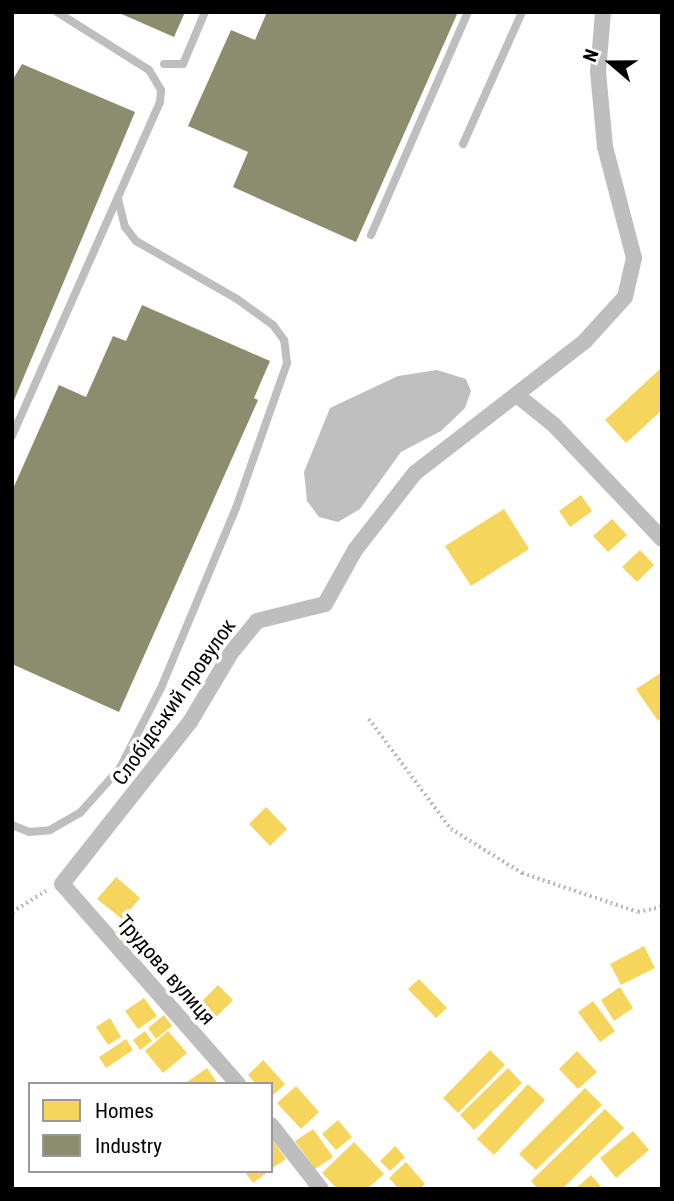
<!DOCTYPE html>
<meta charset="utf-8">
<style>
body{margin:0}
#map{position:relative;width:674px;height:1201px;overflow:hidden;background:#fff;font-family:"Roboto Condensed",sans-serif}
div>[style]{position:absolute}
.water>*{inset:0;background:#bfbfbf}
.homes>*{inset:0;background:#f6d55c}
.industry>*{inset:0;background:#8c8c6e}
.path>*{height:3.5px;margin-top:-1.75px;transform-origin:0;background:repeating-linear-gradient(90deg,#b9b9b9 0 2px,transparent 0 5.5px)}
.lane>*{height:8px;margin:-4px;padding:0 4px;transform-origin:4px;border-radius:4px;background:#bebebe}
.street>*{height:16px;margin:-8px;padding:0 8px;transform-origin:8px;border-radius:8px;background:#bebebe}
span{translate:-50% -50%;white-space:nowrap;text-align:center;line-height:1.15;-webkit-text-stroke:7px #fff;paint-order:stroke}
.street-label{font-size:21px;color:#000}
.frame{position:absolute;inset:0;border:14px solid #000;pointer-events:none}
.legend{position:absolute;left:28px;top:1082px;width:245px;height:91px;box-sizing:border-box;background:#fff;border:2px solid #999;margin:0;padding:9px 12px;list-style:none;font-size:21px;color:#000}
.legend li{display:flex;align-items:center;gap:14px;height:35px}
.legend b{width:35px;border:2px solid #999}
.north{position:absolute;left:576px;top:28px;width:70px;height:70px;-webkit-text-stroke:5px #fff;paint-order:stroke;rotate:290deg;font-size:19px;font-weight:700;line-height:28px;text-align:center;color:#000}
.north::after{content:'';display:block;margin:auto;width:24px;height:32px;background:#000;clip-path:polygon(50% 0,100% 100%,50% 72%,0 100%)}
</style>
<div id="map">
<div class="water">
<i style="clip-path:polygon(437px 370px,466px 379px,471px 391px,465px 408px,441px 431px,401px 452px,360px 509px,338px 522px,319px 517px,307px 501px,304px 472px,330px 408px,398px 376px)"></i>
</div>
<div class="homes">
<i style="clip-path:polygon(662px 367px,662px 410px,626px 443px,605px 420px)"></i>
<i style="clip-path:polygon(581px 495px,592px 511px,570px 527px,559px 511px)"></i>
<i style="clip-path:polygon(504px 509px,529px 549px,471px 586px,445px 546px)"></i>
<i style="clip-path:polygon(612px 519px,627px 535px,608px 552px,593px 536px)"></i>
<i style="clip-path:polygon(640px 550px,654px 565px,637px 582px,622px 567px)"></i>
<i style="clip-path:polygon(662px 672px,662px 718px,658px 721px,636px 689px)"></i>
<i style="clip-path:polygon(266px 807px,287px 829px,270px 846px,249px 824px)"></i>
<i style="clip-path:polygon(116px 877px,140px 898px,122px 919px,97px 899px)"></i>
<i style="clip-path:polygon(128px 921px,145px 940px,131px 953px,114px 934px)"></i>
<i style="clip-path:polygon(644px 946px,655px 968px,621px 985px,610px 964px)"></i>
<i style="clip-path:polygon(419px 979px,447px 1008px,436px 1018px,408px 989px)"></i>
<i style="clip-path:polygon(218px 985px,233px 1000px,208px 1025px,193px 1010px)"></i>
<i style="clip-path:polygon(620px 987px,633px 1008px,614px 1021px,601px 1000px)"></i>
<i style="clip-path:polygon(144px 998px,157px 1016px,138px 1029px,125px 1011px)"></i>
<i style="clip-path:polygon(593px 1001px,615px 1031px,600px 1042px,578px 1012px)"></i>
<i style="clip-path:polygon(164px 1015px,172px 1026px,156px 1039px,148px 1028px)"></i>
<i style="clip-path:polygon(110px 1018px,121px 1037px,108px 1045px,96px 1027px)"></i>
<i style="clip-path:polygon(145px 1031px,152px 1041px,140px 1050px,133px 1040px)"></i>
<i style="clip-path:polygon(168px 1031px,187px 1053px,163px 1073px,145px 1051px)"></i>
<i style="clip-path:polygon(126px 1039px,133px 1050px,106px 1068px,99px 1057px)"></i>
<i style="clip-path:polygon(490px 1050px,505px 1065px,458px 1113px,443px 1098px)"></i>
<i style="clip-path:polygon(577px 1051px,597px 1072px,578px 1089px,559px 1069px)"></i>
<i style="clip-path:polygon(263px 1060px,285px 1084px,271px 1097px,271px 1084px,256px 1084px,248px 1075px)"></i>
<i style="clip-path:polygon(207px 1068px,218px 1084px,184px 1084px)"></i>
<i style="clip-path:polygon(508px 1068px,522px 1083px,474px 1130px,460px 1115px)"></i>
<i style="clip-path:polygon(528px 1084px,545px 1100px,494px 1155px,477px 1139px)"></i>
<i style="clip-path:polygon(296px 1086px,319px 1112px,301px 1129px,277px 1103px)"></i>
<i style="clip-path:polygon(585px 1088px,602px 1105px,536px 1170px,519px 1154px)"></i>
<i style="clip-path:polygon(605px 1109px,624px 1128px,562px 1189px,538px 1189px,531px 1181px)"></i>
<i style="clip-path:polygon(338px 1120px,352px 1137px,336px 1150px,322px 1134px)"></i>
<i style="clip-path:polygon(313px 1129px,333px 1157px,315px 1169px,295px 1141px)"></i>
<i style="clip-path:polygon(633px 1131px,649px 1150px,616px 1178px,600px 1158px)"></i>
<i style="clip-path:polygon(271px 1138px,286px 1159px,271px 1169px)"></i>
<i style="clip-path:polygon(354px 1142px,384px 1174px,367px 1189px,337px 1189px,322px 1173px)"></i>
<i style="clip-path:polygon(395px 1146px,405px 1157px,390px 1171px,380px 1161px)"></i>
<i style="clip-path:polygon(406px 1162px,425px 1184px,420px 1189px,399px 1189px,389px 1178px)"></i>
<i style="clip-path:polygon(244px 1171px,269px 1171px,253px 1183px)"></i>
<i style="clip-path:polygon(591px 1175px,603px 1189px,575px 1189px)"></i>
</div>
<div class="industry">
<i style="clip-path:polygon(117px 12px,185px 12px,174px 37px)"></i>
<i style="clip-path:polygon(267px 12px,458px 12px,356px 242px,233px 187px,248px 152px,188px 126px,231px 30px,255px 40px)"></i>
<i style="clip-path:polygon(22px 64px,135px 112px,12px 405px,12px 81px)"></i>
<i style="clip-path:polygon(142px 305px,270px 361px,254px 398px,258px 400px,119px 712px,12px 664px,12px 491px,59px 385px,86px 397px,113px 336px,126px 341px)"></i>
</div>
<div class="path">
<i style="left:369px;top:719px;width:137px;rotate:53.3deg"></i>
<i style="left:451px;top:829px;width:84px;rotate:31.8deg"></i>
<i style="left:522px;top:873px;width:122px;rotate:18.6deg"></i>
<i style="left:638px;top:912px;width:25px;rotate:-12deg"></i>
<i style="left:12px;top:912px;width:40px;rotate:-32deg"></i>
</div>
<div class="lane">
<i style="left:164px;top:64px;width:19px"></i>
<i style="left:183px;top:64px;width:56px;rotate:-67.1deg"></i>
<i style="left:463px;top:144px;width:145px;rotate:-65.9deg"></i>
<i style="left:371px;top:235px;width:243px;rotate:-66.5deg"></i>
<i style="left:12px;top:436px;width:365px;rotate:-66.1deg"></i>
<i style="left:160px;top:102px;width:12px;rotate:-85deg"></i>
<i style="left:161px;top:90px;width:23px;rotate:-121deg"></i>
<i style="left:149px;top:70px;width:109px;rotate:-147.8deg"></i>
<i style="left:12px;top:825px;width:18px;rotate:22deg"></i>
<i style="left:29px;top:832px;width:21px;rotate:-5deg"></i>
<i style="left:50px;top:830px;width:34px;rotate:-30deg"></i>
<i style="left:80px;top:813px;width:60px;rotate:-48.4deg"></i>
<i style="left:120px;top:768px;width:90px;rotate:-62.9deg"></i>
<i style="left:161px;top:688px;width:195px;rotate:-67.4deg"></i>
<i style="left:236px;top:508px;width:154px;rotate:-70.6deg"></i>
<i style="left:287px;top:363px;width:23px;rotate:-97deg"></i>
<i style="left:284px;top:340px;width:19px;rotate:-126deg"></i>
<i style="left:273px;top:325px;width:44px;rotate:-144.2deg"></i>
<i style="left:237px;top:299px;width:116px;rotate:-150.1deg"></i>
<i style="left:136px;top:241px;width:18px;rotate:-128deg"></i>
<i style="left:125px;top:227px;width:30px;rotate:-104deg"></i>
</div>
<div class="street">
<i style="left:517px;top:395px;width:48px;rotate:39deg"></i>
<i style="left:554px;top:425px;width:157px;rotate:46.5deg"></i>
<i style="left:238px;top:1084px;width:266px;rotate:-131.3deg"></i>
<i style="left:62px;top:884px;width:206px;rotate:-51.7deg"></i>
<i style="left:190px;top:722px;width:80px;rotate:-59.3deg"></i>
<i style="left:231px;top:653px;width:41px;rotate:-50.9deg"></i>
<i style="left:257px;top:621px;width:70px;rotate:-14deg"></i>
<i style="left:325px;top:604px;width:62px;rotate:-60.9deg"></i>
<i style="left:355px;top:550px;width:98px;rotate:-52.1deg"></i>
<i style="left:415px;top:473px;width:215px;rotate:-37.8deg"></i>
<i style="left:585px;top:341px;width:59px;rotate:-47.7deg"></i>
<i style="left:625px;top:297px;width:40px;rotate:-77deg"></i>
<i style="left:634px;top:258px;width:115px;rotate:-104.6deg"></i>
<i style="left:605px;top:147px;width:75px;rotate:-95.3deg"></i>
<i style="left:598px;top:72px;width:60px;rotate:-85.2deg"></i>
<i style="left:271px;top:1125px;width:81px;rotate:52deg"></i>
</div>
<div class="street-label">
<span style="left:174px;top:702px;rotate:-55deg">Слобідський провулок</span>
<span style="left:166px;top:970px;rotate:49deg">Трудова вулиця</span>
</div>
<div class="frame"></div>
<ul class="legend">
<li><b style="height:19px;background:#f6d55c"></b>Homes</li>
<li><b style="height:19px;background:#8c8c6e"></b>Industry</li>
</ul>
<div class="north">N</div>
</div>
